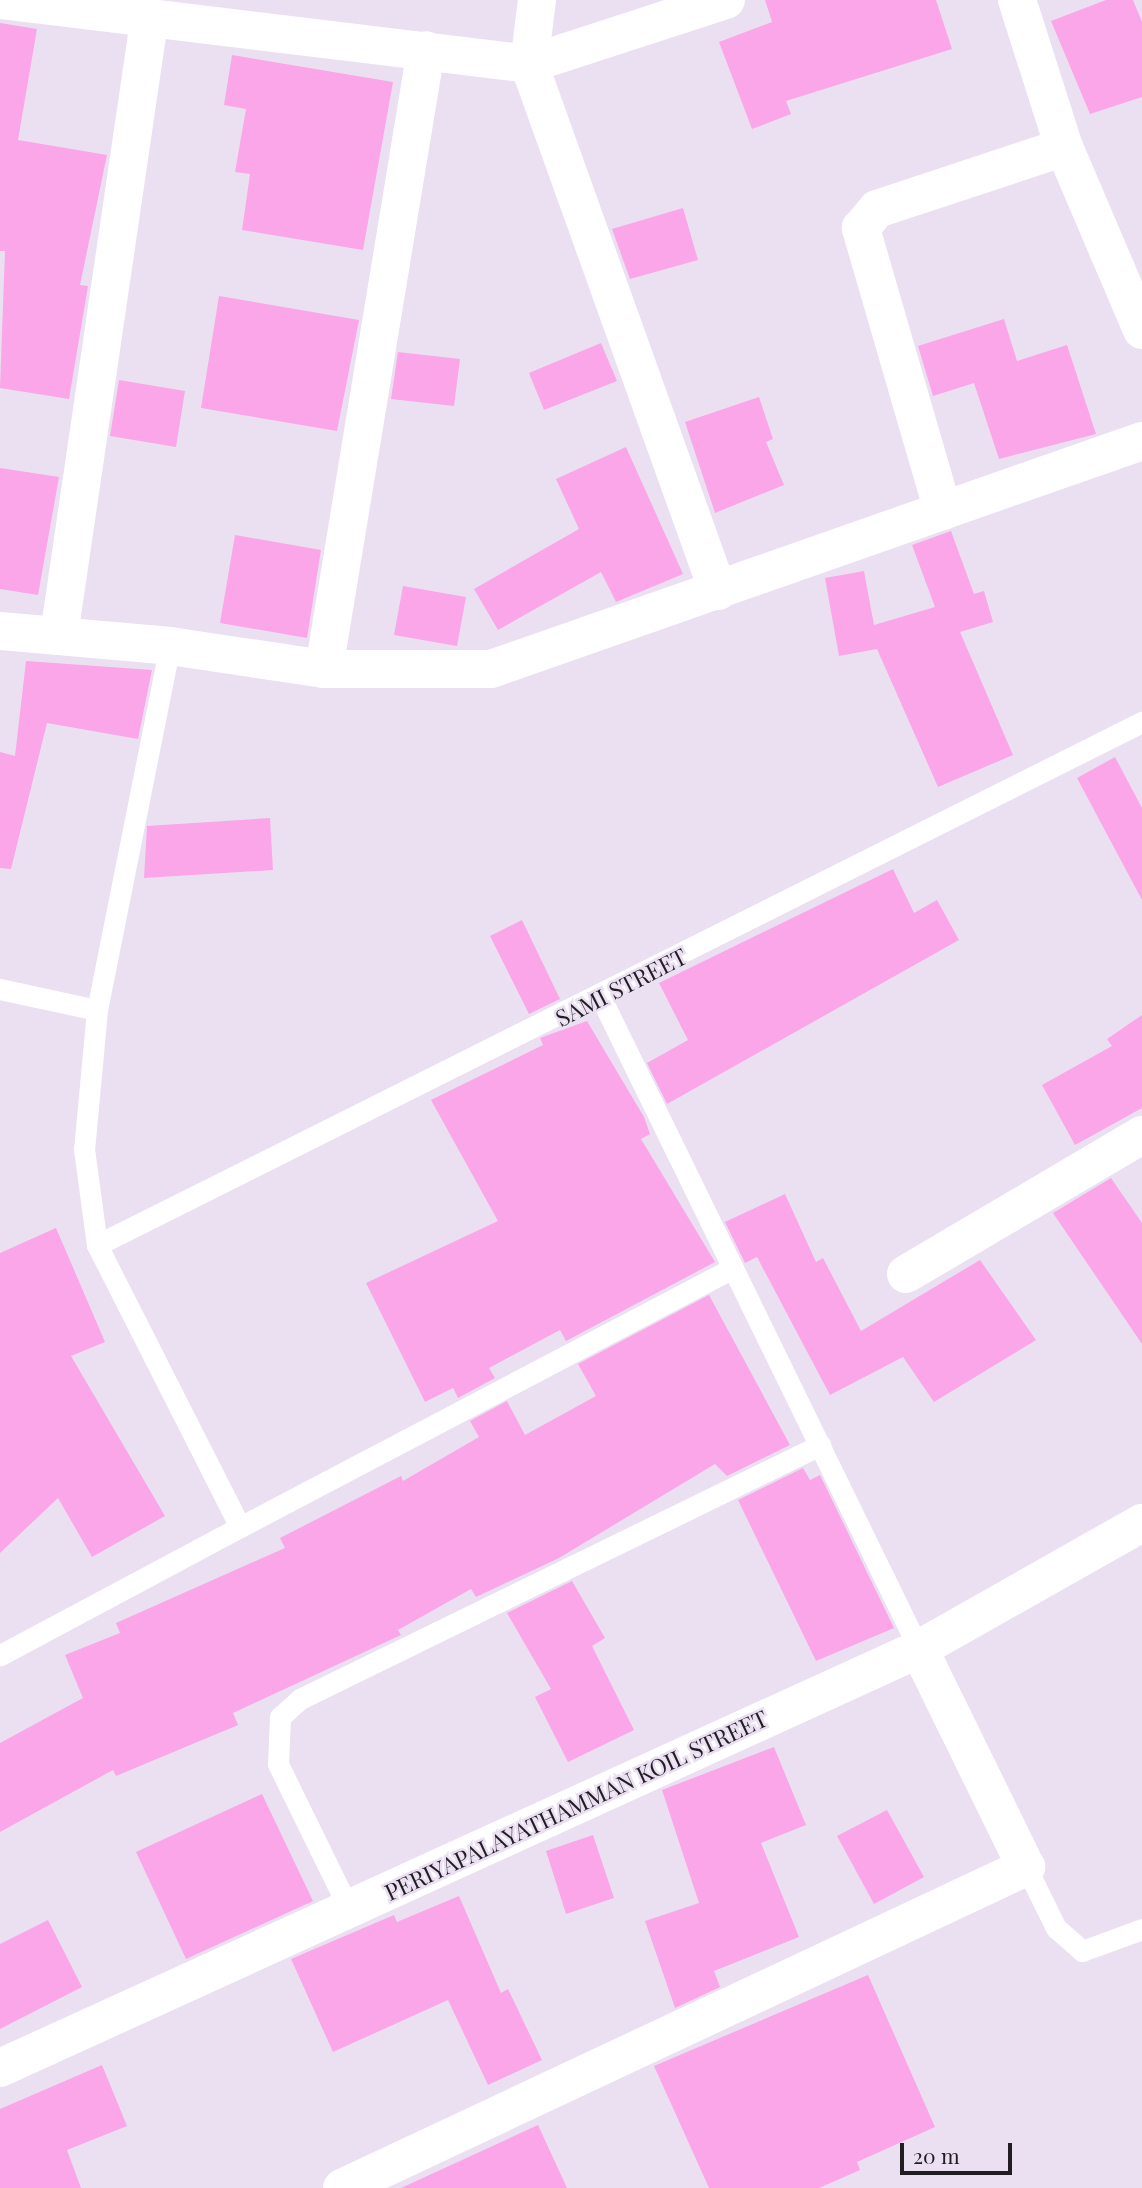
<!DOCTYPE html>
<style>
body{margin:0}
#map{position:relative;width:1142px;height:2188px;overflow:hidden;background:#ebe0f2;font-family:"Playfair Display",serif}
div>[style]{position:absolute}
.building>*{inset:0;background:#faa6e8}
.lane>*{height:21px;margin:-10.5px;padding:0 10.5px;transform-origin:10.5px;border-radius:10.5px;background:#fff}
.street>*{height:38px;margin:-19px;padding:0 19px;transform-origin:19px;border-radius:19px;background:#fff}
span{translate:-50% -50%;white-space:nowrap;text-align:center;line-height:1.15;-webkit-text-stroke:5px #ebe0f2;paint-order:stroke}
.street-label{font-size:23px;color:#211d23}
.scale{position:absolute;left:900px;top:2143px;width:112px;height:32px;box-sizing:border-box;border:4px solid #211d23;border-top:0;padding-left:9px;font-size:21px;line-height:24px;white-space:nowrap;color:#211d23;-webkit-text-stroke:5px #ebe0f2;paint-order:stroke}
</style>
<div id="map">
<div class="building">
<i style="clip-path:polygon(765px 0,936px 0,952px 49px,786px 101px,791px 114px,752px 129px,719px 42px,772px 22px)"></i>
<i style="clip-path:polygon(1106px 0,1133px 0,1142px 22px,1142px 97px,1090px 114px,1051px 21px)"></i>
<i style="clip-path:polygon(0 23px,37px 29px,18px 140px,107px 155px,80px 285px,88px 286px,69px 399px,0 388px,5px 251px,0 251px)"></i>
<i style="clip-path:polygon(232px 55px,393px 82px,363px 250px,242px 230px,250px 174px,235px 172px,246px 109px,224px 105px)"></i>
<i style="clip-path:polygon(683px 208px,698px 260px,630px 279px,612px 229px)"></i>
<i style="clip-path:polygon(219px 296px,359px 320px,337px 431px,201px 408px)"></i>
<i style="clip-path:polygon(1004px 319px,1017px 361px,1067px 345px,1096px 434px,999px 459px,974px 383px,933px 396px,918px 346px)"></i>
<i style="clip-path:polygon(601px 343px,617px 381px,544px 410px,529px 373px)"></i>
<i style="clip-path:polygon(398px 352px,460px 359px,454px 406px,391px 399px)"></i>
<i style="clip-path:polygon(119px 380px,185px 391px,176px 447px,110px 436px)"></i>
<i style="clip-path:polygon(759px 397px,773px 439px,766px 442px,784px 485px,715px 513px,685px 422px)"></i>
<i style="clip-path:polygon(626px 447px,683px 574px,616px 602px,601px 572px,498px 630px,474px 589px,579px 529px,556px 479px)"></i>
<i style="clip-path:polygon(0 468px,59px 477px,38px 595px,0 589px)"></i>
<i style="clip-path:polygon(951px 531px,974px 594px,984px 591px,993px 622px,960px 632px,1013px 755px,938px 787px,877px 649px,839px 656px,825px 578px,864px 571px,874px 625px,935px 607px,912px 545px)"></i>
<i style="clip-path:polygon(235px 535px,321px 550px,307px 638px,220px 623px)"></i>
<i style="clip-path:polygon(403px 586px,466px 597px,457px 646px,394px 635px)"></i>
<i style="clip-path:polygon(26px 661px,152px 670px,138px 739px,47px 723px,11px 869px,0 868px,0 752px,15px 756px)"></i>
<i style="clip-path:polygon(1115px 757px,1142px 808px,1142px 900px,1077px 778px)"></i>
<i style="clip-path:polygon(270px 818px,273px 870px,144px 878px,147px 826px)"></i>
<i style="clip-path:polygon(893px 869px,914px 913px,937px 900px,959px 940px,667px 1104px,647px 1063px,688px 1040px,659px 983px)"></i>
<i style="clip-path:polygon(522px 920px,560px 999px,529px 1014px,490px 936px)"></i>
<i style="clip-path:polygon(1142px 1015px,1142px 1108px,1075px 1145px,1042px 1085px,1112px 1046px,1107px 1039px)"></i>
<i style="clip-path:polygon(587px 1021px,644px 1117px,650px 1134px,641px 1139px,715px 1262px,566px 1341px,560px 1330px,489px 1368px,495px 1378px,458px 1398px,453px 1388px,425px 1402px,366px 1283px,498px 1221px,431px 1100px,543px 1045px,540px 1038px)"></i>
<i style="clip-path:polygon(1111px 1178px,1142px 1223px,1142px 1344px,1053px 1213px)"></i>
<i style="clip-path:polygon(785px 1194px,816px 1262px,823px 1258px,861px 1331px,980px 1260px,1036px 1340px,934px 1402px,903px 1357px,830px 1395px,757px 1257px,745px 1263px,725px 1222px)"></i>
<i style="clip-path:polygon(56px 1228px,105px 1342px,71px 1356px,165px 1516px,92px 1557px,58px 1498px,0 1553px,0 1253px)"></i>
<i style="clip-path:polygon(709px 1295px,790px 1445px,727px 1476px,715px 1464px,559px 1558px,476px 1597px,471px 1589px,398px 1630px,401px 1635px,233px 1713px,238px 1725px,116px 1776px,113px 1770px,0 1832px,0 1743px,83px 1698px,65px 1655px,120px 1633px,116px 1623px,285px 1548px,280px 1538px,401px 1476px,403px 1481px,479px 1437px,470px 1421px,507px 1401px,525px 1435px,596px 1396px,578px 1364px)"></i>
<i style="clip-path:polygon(803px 1468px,810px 1480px,820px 1475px,894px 1628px,816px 1661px,738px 1500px)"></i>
<i style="clip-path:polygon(572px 1581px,605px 1638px,592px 1646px,634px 1730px,568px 1762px,535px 1697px,551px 1689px,507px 1613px)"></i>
<i style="clip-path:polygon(774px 1747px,806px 1825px,761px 1843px,799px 1937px,714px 1971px,720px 1987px,675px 2008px,645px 1921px,699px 1903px,662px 1790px)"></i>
<i style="clip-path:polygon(262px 1794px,313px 1901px,186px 1959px,136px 1852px)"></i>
<i style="clip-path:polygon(887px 1810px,924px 1877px,874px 1904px,837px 1836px)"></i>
<i style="clip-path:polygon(593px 1835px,614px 1898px,566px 1914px,546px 1851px)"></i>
<i style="clip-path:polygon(459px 1896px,501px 1993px,508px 1989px,542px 2060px,488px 2085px,448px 2000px,333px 2052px,291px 1959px,394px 1915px,397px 1922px)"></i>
<i style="clip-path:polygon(48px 1920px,82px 1987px,0 2029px,0 1944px)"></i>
<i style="clip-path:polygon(868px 1975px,935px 2127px,857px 2162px,860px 2170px,819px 2188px,709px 2188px,654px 2066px)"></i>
<i style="clip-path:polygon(102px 2065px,127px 2126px,67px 2150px,81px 2188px,0 2188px,0 2109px)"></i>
<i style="clip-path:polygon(538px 2125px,567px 2188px,401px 2188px)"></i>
</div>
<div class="lane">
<i style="left:0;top:989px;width:99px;rotate:12.2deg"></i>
<i style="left:97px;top:1010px;width:140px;rotate:95.3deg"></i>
<i style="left:84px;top:1149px;width:97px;rotate:82.3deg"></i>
<i style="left:97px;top:1245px;width:316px;rotate:63.1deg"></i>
<i style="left:240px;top:1527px;width:272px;rotate:151.9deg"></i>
<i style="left:601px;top:998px;width:725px;rotate:63.97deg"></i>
<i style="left:97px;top:1010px;width:371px;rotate:-78.7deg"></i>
<i style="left:97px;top:1245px;width:1169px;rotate:-26.59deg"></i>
<i style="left:240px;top:1527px;width:552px;rotate:-27.72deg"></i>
<i style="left:1026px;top:1867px;width:68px;rotate:63.8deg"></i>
<i style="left:1056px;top:1928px;width:35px;rotate:41deg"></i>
<i style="left:1082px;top:1951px;width:64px;rotate:-20.1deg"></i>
<i style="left:349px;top:1909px;width:161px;rotate:-116.1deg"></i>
<i style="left:278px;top:1764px;width:47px;rotate:-87.6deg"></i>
<i style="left:280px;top:1717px;width:27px;rotate:-42deg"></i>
<i style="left:300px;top:1699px;width:579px;rotate:-26.03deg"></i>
</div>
<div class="street">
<i style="left:1px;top:0;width:532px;rotate:6.91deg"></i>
<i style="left:529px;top:64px;width:207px;rotate:-18deg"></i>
<i style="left:537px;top:0;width:64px;rotate:97.1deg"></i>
<i style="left:529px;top:64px;width:560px;rotate:70.27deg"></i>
<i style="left:1017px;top:0;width:154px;rotate:72.3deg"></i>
<i style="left:1064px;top:147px;width:199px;rotate:66.9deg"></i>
<i style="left:943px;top:511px;width:295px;rotate:-106.2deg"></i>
<i style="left:861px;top:228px;width:25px;rotate:-50deg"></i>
<i style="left:877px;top:209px;width:197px;rotate:-18.3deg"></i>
<i style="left:0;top:631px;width:171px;rotate:5deg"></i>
<i style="left:170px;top:646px;width:156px;rotate:8.5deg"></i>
<i style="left:324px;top:669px;width:167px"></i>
<i style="left:491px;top:669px;width:690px;rotate:-19.3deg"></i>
<i style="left:59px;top:635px;width:620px;rotate:-81.65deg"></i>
<i style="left:324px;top:669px;width:627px;rotate:-80.64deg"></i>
<i style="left:906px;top:1274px;width:274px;rotate:-30.5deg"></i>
<i style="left:0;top:2068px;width:1010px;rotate:-24.51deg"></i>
<i style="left:919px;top:1649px;width:256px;rotate:-29.5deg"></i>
<i style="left:342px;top:2188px;width:756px;rotate:-25.14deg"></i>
<i style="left:1026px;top:1867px;width:243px;rotate:-116.1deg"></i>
</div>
<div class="street-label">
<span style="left:621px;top:987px;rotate:-27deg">SAMI STREET</span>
<span style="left:576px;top:1805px;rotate:-25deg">PERIYAPALAYATHAMMAN KOIL STREET</span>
</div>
<div class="scale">20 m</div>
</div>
